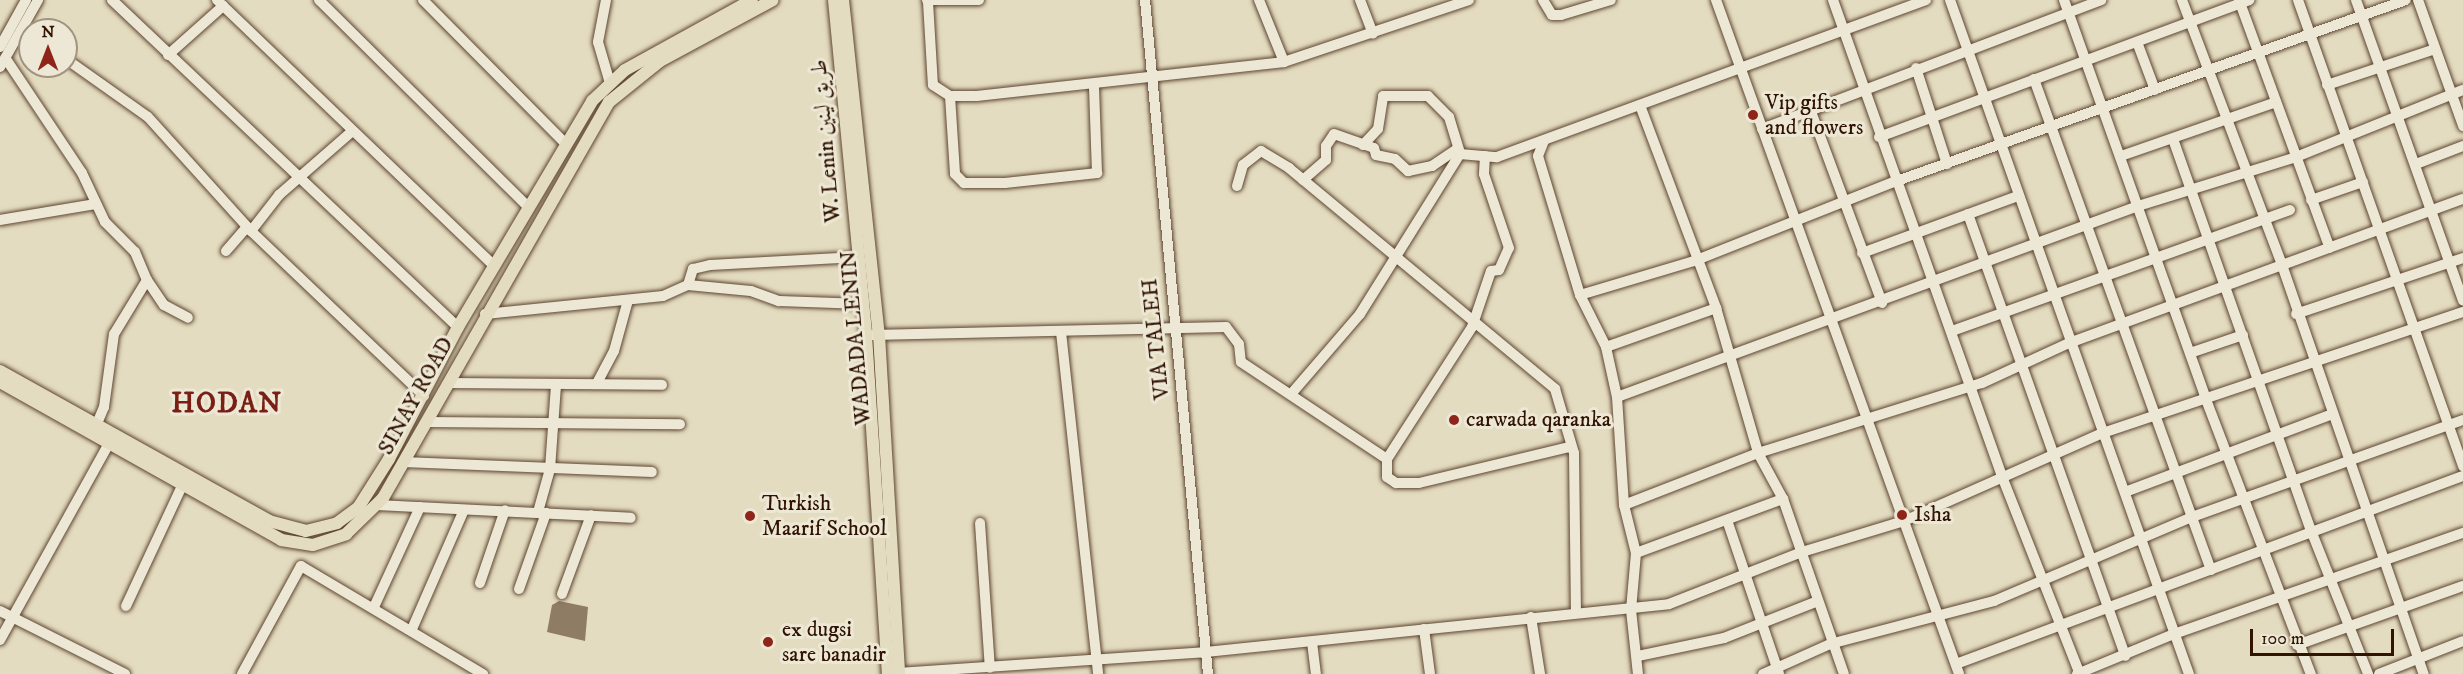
<!DOCTYPE html>
<meta charset="utf-8">
<style>
body{margin:0}
#map{position:relative;width:2463px;height:674px;overflow:hidden;background:#e4dcc0;font-family:"IM FELL DW Pica",Amiri,serif}
div>[style]{position:absolute}
.building>*{inset:0;background:#8e7c64}
.roads{filter:drop-shadow(0 0 2px #5e4531) drop-shadow(0 0 2px #5e4531)}
.minor>*{height:10px;margin:-5px;padding:0 5px;transform-origin:5px;border-radius:5px;background:#ede8d6}
.major>*{height:12px;margin:-6px;padding:0 6px;transform-origin:6px;border-radius:6px;background:#e4dcc0}
.dots>*{width:16px;height:16px;translate:-50% -50%;box-sizing:border-box;border:3px solid #ede8d6;border-radius:50%}
span{translate:-50% -50%;white-space:nowrap;text-align:center;line-height:1.15;-webkit-text-stroke:6px #ede8d6;paint-order:stroke}
.poi-label{font-size:22px;color:#311301}
.left{translate:0 -50%;text-align:left}
.street-label{font-size:22px;color:#311301}
.district-label{font-size:28px;color:#7a1f14;font-weight:700;letter-spacing:1.5px}
.north{position:absolute;left:18px;top:18px;width:60px;height:60px;box-sizing:border-box;background:#ede8d6;border:2px solid #a29381;border-radius:50%;rotate:0deg;font-size:16px;font-weight:700;line-height:24px;text-align:center;color:#311301}
.north::after{content:'';display:block;margin:auto;width:21px;height:27px;background:#8f2418;clip-path:polygon(50% 0,100% 100%,50% 72%,0 100%)}
.scale{position:absolute;left:2250px;top:629px;width:144px;height:27px;box-sizing:border-box;border:3px solid #311301;border-top:0;padding-left:8px;font-size:18px;line-height:21px;white-space:nowrap;color:#311301;-webkit-text-stroke:4px #ede8d6;paint-order:stroke}
</style>
<div id="map">
<div class="building">
<i style="clip-path:polygon(559px 601px,588px 607px,585px 641px,547px 632px,552px 605px)"></i>
</div>
<div class="roads">
<div class="minor">
<i style="left:112px;top:0;width:476px;rotate:43.4deg"></i>
<i style="left:217px;top:0;width:384px;rotate:43.8deg"></i>
<i style="left:319px;top:0;width:294px;rotate:44.7deg"></i>
<i style="left:423px;top:0;width:200px;rotate:45.2deg"></i>
<i style="left:606px;top:0;width:43px;rotate:100.8deg"></i>
<i style="left:598px;top:42px;width:43px;rotate:73.7deg"></i>
<i style="left:927px;top:0;width:52px"></i>
<i style="left:1145px;top:0;width:677px;rotate:84.66deg"></i>
<i style="left:1259px;top:0;width:67px;rotate:68deg"></i>
<i style="left:1360px;top:0;width:36px;rotate:69deg"></i>
<i style="left:1543px;top:0;width:17px;rotate:59deg"></i>
<i style="left:1552px;top:15px;width:9px"></i>
<i style="left:1561px;top:15px;width:52px;rotate:-16.7deg"></i>
<i style="left:1716px;top:0;width:716px;rotate:70.17deg"></i>
<i style="left:1833px;top:0;width:508px;rotate:70.46deg"></i>
<i style="left:2003px;top:479px;width:210px;rotate:68.5deg"></i>
<i style="left:1950px;top:0;width:715px;rotate:70.48deg"></i>
<i style="left:2064px;top:0;width:421px;rotate:70.4deg"></i>
<i style="left:2205px;top:397px;width:297px;rotate:69.1deg"></i>
<i style="left:2182px;top:0;width:283px;rotate:69.3deg"></i>
<i style="left:2282px;top:265px;width:433px;rotate:70.9deg"></i>
<i style="left:2239px;top:0;width:264px;rotate:69.9deg"></i>
<i style="left:2298px;top:0;width:495px;rotate:70.5deg"></i>
<i style="left:2356px;top:0;width:319px;rotate:70.4deg"></i>
<i style="left:2418px;top:0;width:134px;rotate:70.3deg"></i>
<i style="left:928px;top:2px;width:83px;rotate:86.6deg"></i>
<i style="left:933px;top:85px;width:20px;rotate:33deg"></i>
<i style="left:950px;top:96px;width:27px"></i>
<i style="left:977px;top:96px;width:309px;rotate:-6.3deg"></i>
<i style="left:1284px;top:62px;width:195px;rotate:-18.5deg"></i>
<i style="left:18px;top:36px;width:13px;rotate:18deg"></i>
<i style="left:2137px;top:42px;width:51px;rotate:69.4deg"></i>
<i style="left:0;top:47px;width:54px;rotate:-61deg"></i>
<i style="left:168px;top:55px;width:74px;rotate:-41.7deg"></i>
<i style="left:6px;top:59px;width:137px;rotate:56.3deg"></i>
<i style="left:82px;top:173px;width:54px;rotate:64.9deg"></i>
<i style="left:105px;top:222px;width:42px;rotate:45deg"></i>
<i style="left:135px;top:252px;width:30px;rotate:67deg"></i>
<i style="left:147px;top:280px;width:63px;rotate:121.4deg"></i>
<i style="left:114px;top:334px;width:74px;rotate:97.8deg"></i>
<i style="left:104px;top:407px;width:21px;rotate:113deg"></i>
<i style="left:66px;top:59px;width:100px;rotate:35.3deg"></i>
<i style="left:148px;top:117px;width:154px;rotate:47.9deg"></i>
<i style="left:251px;top:231px;width:46px;rotate:-52.1deg"></i>
<i style="left:279px;top:195px;width:94px;rotate:-41.1deg"></i>
<i style="left:0;top:67px;width:77px;rotate:-60.4deg"></i>
<i style="left:1916px;top:68px;width:101px;rotate:72.1deg"></i>
<i style="left:2034px;top:79px;width:522px;rotate:70.18deg"></i>
<i style="left:2327px;top:85px;width:114px;rotate:-18.4deg"></i>
<i style="left:950px;top:96px;width:78px;rotate:86.3deg"></i>
<i style="left:955px;top:174px;width:13px;rotate:45deg"></i>
<i style="left:964px;top:183px;width:41px"></i>
<i style="left:1005px;top:183px;width:93px;rotate:-6.2deg"></i>
<i style="left:1097px;top:173px;width:88px;rotate:-92deg"></i>
<i style="left:1641px;top:108px;width:214px;rotate:69.4deg"></i>
<i style="left:1716px;top:308px;width:151px;rotate:73.8deg"></i>
<i style="left:1758px;top:453px;width:52px;rotate:61.5deg"></i>
<i style="left:1783px;top:499px;width:185px;rotate:70.8deg"></i>
<i style="left:1810px;top:109px;width:207px;rotate:69.6deg"></i>
<i style="left:1762px;top:129px;width:363px;rotate:-20.8deg"></i>
<i style="left:1879px;top:137px;width:395px;rotate:-20.3deg"></i>
<i style="left:2173px;top:139px;width:418px;rotate:70.6deg"></i>
<i style="left:2312px;top:533px;width:152px;rotate:68.3deg"></i>
<i style="left:1544px;top:141px;width:16px;rotate:112deg"></i>
<i style="left:1538px;top:156px;width:145px;rotate:73.2deg"></i>
<i style="left:1580px;top:295px;width:58px;rotate:63.4deg"></i>
<i style="left:1606px;top:347px;width:51px;rotate:77.6deg"></i>
<i style="left:1617px;top:397px;width:108px;rotate:86.3deg"></i>
<i style="left:1624px;top:505px;width:49px;rotate:76deg"></i>
<i style="left:1636px;top:553px;width:57px;rotate:95deg"></i>
<i style="left:1631px;top:610px;width:64px;rotate:83.8deg"></i>
<i style="left:1363px;top:145px;width:22px;rotate:-47deg"></i>
<i style="left:1378px;top:129px;width:33px;rotate:-81deg"></i>
<i style="left:1383px;top:96px;width:45px"></i>
<i style="left:1428px;top:96px;width:30px;rotate:45deg"></i>
<i style="left:1449px;top:117px;width:39px;rotate:73deg"></i>
<i style="left:1460px;top:154px;width:37px;rotate:5deg"></i>
<i style="left:1497px;top:157px;width:457px;rotate:-20.1deg"></i>
<i style="left:2121px;top:156px;width:164px;rotate:-19.2deg"></i>
<i style="left:2416px;top:164px;width:50px;rotate:-21deg"></i>
<i style="left:1303px;top:180px;width:30px;rotate:-41deg"></i>
<i style="left:1326px;top:160px;width:14px;rotate:-90deg"></i>
<i style="left:1326px;top:146px;width:14px;rotate:-56deg"></i>
<i style="left:1334px;top:134px;width:42px;rotate:19.3deg"></i>
<i style="left:1374px;top:148px;width:7px;rotate:74deg"></i>
<i style="left:1376px;top:155px;width:19px;rotate:12deg"></i>
<i style="left:1395px;top:159px;width:18px;rotate:43deg"></i>
<i style="left:1408px;top:171px;width:25px;rotate:-12deg"></i>
<i style="left:1432px;top:166px;width:30px;rotate:-34deg"></i>
<i style="left:1237px;top:186px;width:22px;rotate:-74deg"></i>
<i style="left:1243px;top:165px;width:23px;rotate:-38deg"></i>
<i style="left:1261px;top:151px;width:33px;rotate:31deg"></i>
<i style="left:1289px;top:168px;width:346px;rotate:39.7deg"></i>
<i style="left:1555px;top:389px;width:67px;rotate:73.5deg"></i>
<i style="left:1574px;top:453px;width:160px;rotate:89.3deg"></i>
<i style="left:2311px;top:200px;width:55px;rotate:-19.1deg"></i>
<i style="left:1968px;top:214px;width:469px;rotate:70.4deg"></i>
<i style="left:0;top:220px;width:97px;rotate:-9.5deg"></i>
<i style="left:251px;top:231px;width:239px;rotate:43.6deg"></i>
<i style="left:226px;top:251px;width:32px;rotate:-49deg"></i>
<i style="left:1862px;top:253px;width:166px;rotate:-20.1deg"></i>
<i style="left:147px;top:280px;width:30px;rotate:56deg"></i>
<i style="left:164px;top:305px;width:27px;rotate:28deg"></i>
<i style="left:688px;top:285px;width:17px;rotate:-73deg"></i>
<i style="left:693px;top:269px;width:17px;rotate:-13deg"></i>
<i style="left:710px;top:265px;width:148px;rotate:-3.1deg"></i>
<i style="left:1580px;top:295px;width:119px;rotate:-16.6deg"></i>
<i style="left:1694px;top:261px;width:215px;rotate:-21.6deg"></i>
<i style="left:1894px;top:182px;width:543px;rotate:-19.57deg"></i>
<i style="left:485px;top:314px;width:179px;rotate:-5.8deg"></i>
<i style="left:663px;top:296px;width:27px;rotate:-24deg"></i>
<i style="left:688px;top:285px;width:63px;rotate:5.4deg"></i>
<i style="left:751px;top:291px;width:30px;rotate:20deg"></i>
<i style="left:779px;top:301px;width:84px;rotate:2deg"></i>
<i style="left:2296px;top:314px;width:176px;rotate:-18.5deg"></i>
<i style="left:1952px;top:331px;width:359px;rotate:-19.7deg"></i>
<i style="left:1061px;top:332px;width:344px;rotate:83.8deg"></i>
<i style="left:872px;top:335px;width:354px;rotate:-1.3deg"></i>
<i style="left:1226px;top:327px;width:21px;rotate:53deg"></i>
<i style="left:1239px;top:344px;width:18px;rotate:84deg"></i>
<i style="left:1241px;top:362px;width:175px;rotate:33.6deg"></i>
<i style="left:1387px;top:459px;width:157px;rotate:-57.2deg"></i>
<i style="left:1472px;top:327px;width:59px;rotate:-71.3deg"></i>
<i style="left:1491px;top:271px;width:8px;rotate:-7deg"></i>
<i style="left:1499px;top:270px;width:24px;rotate:-66deg"></i>
<i style="left:1509px;top:248px;width:78px;rotate:-108.7deg"></i>
<i style="left:1484px;top:174px;width:18px;rotate:-87deg"></i>
<i style="left:1606px;top:347px;width:117px;rotate:-19.5deg"></i>
<i style="left:2190px;top:353px;width:56px;rotate:-18.8deg"></i>
<i style="left:449px;top:383px;width:213px;rotate:0.5deg"></i>
<i style="left:597px;top:383px;width:36px;rotate:-62deg"></i>
<i style="left:614px;top:351px;width:53px;rotate:-74.6deg"></i>
<i style="left:1292px;top:393px;width:104px;rotate:-49.3deg"></i>
<i style="left:1360px;top:314px;width:189px;rotate:-58deg"></i>
<i style="left:1617px;top:397px;width:555px;rotate:-20.13deg"></i>
<i style="left:2138px;top:206px;width:165px;rotate:-17.2deg"></i>
<i style="left:2296px;top:157px;width:180px;rotate:-21.9deg"></i>
<i style="left:427px;top:422px;width:253px;rotate:0.5deg"></i>
<i style="left:1387px;top:459px;width:18px;rotate:90deg"></i>
<i style="left:1387px;top:477px;width:11px;rotate:34deg"></i>
<i style="left:1396px;top:483px;width:23px"></i>
<i style="left:1419px;top:483px;width:154px;rotate:-13.5deg"></i>
<i style="left:403px;top:462px;width:249px;rotate:2.3deg"></i>
<i style="left:2125px;top:492px;width:221px;rotate:-20.6deg"></i>
<i style="left:377px;top:505px;width:254px;rotate:2.9deg"></i>
<i style="left:1624px;top:505px;width:144px;rotate:-21.2deg"></i>
<i style="left:1758px;top:453px;width:235px;rotate:-17.4deg"></i>
<i style="left:1982px;top:383px;width:96px;rotate:-24.7deg"></i>
<i style="left:2069px;top:343px;width:419px;rotate:-20.1deg"></i>
<i style="left:538px;top:512px;width:45px;rotate:-74.4deg"></i>
<i style="left:550px;top:469px;width:84px;rotate:-85.9deg"></i>
<i style="left:980px;top:523px;width:145px;rotate:86.1deg"></i>
<i style="left:1728px;top:523px;width:159px;rotate:71.3deg"></i>
<i style="left:1636px;top:553px;width:157px;rotate:-20.2deg"></i>
<i style="left:480px;top:583px;width:77px;rotate:-71.1deg"></i>
<i style="left:519px;top:589px;width:81px;rotate:-70.4deg"></i>
<i style="left:562px;top:594px;width:84px;rotate:-69.8deg"></i>
<i style="left:126px;top:606px;width:132px;rotate:-65deg"></i>
<i style="left:374px;top:607px;width:110px;rotate:-65.3deg"></i>
<i style="left:0;top:611px;width:140px;rotate:26.7deg"></i>
<i style="left:1531px;top:617px;width:58px;rotate:81deg"></i>
<i style="left:412px;top:629px;width:130px;rotate:-66.4deg"></i>
<i style="left:1424px;top:629px;width:45px;rotate:82.4deg"></i>
<i style="left:0;top:640px;width:225px;rotate:-61deg"></i>
<i style="left:1312px;top:642px;width:32px;rotate:83deg"></i>
<i style="left:2297px;top:645px;width:176px;rotate:-19.6deg"></i>
<i style="left:1638px;top:656px;width:88px;rotate:-11.8deg"></i>
<i style="left:1724px;top:638px;width:101px;rotate:-21.5deg"></i>
<i style="left:1956px;top:664px;width:541px;rotate:-20.35deg"></i>
<i style="left:899px;top:673px;width:308px;rotate:-3.9deg"></i>
<i style="left:1206px;top:652px;width:465px;rotate:-5.9deg"></i>
<i style="left:1669px;top:604px;width:143px;rotate:-21.4deg"></i>
<i style="left:1802px;top:552px;width:107px;rotate:-16.9deg"></i>
<i style="left:1904px;top:521px;width:218px;rotate:-23.9deg"></i>
<i style="left:2103px;top:433px;width:380px;rotate:-18.6deg"></i>
<i style="left:242px;top:674px;width:123px;rotate:-61.4deg"></i>
<i style="left:301px;top:566px;width:212px;rotate:30.7deg"></i>
<i style="left:1763px;top:674px;width:73px;rotate:-24.1deg"></i>
<i style="left:1830px;top:644px;width:170px;rotate:-14.7deg"></i>
<i style="left:1994px;top:601px;width:215px;rotate:-23deg"></i>
<i style="left:2192px;top:517px;width:288px;rotate:-19.7deg"></i>
<i style="left:2077px;top:674px;width:105px;rotate:-22.4deg"></i>
<i style="left:2174px;top:634px;width:306px;rotate:-19.3deg"></i>
<i style="left:2379px;top:674px;width:90px;rotate:-21.4deg"></i>
</div>
<div class="major">
<i style="left:834px;top:0;width:337px;rotate:84.5deg"></i>
<i style="left:866px;top:335px;width:340px;rotate:86.3deg"></i>
<i style="left:843px;top:0;width:337px;rotate:83.9deg"></i>
<i style="left:879px;top:335px;width:340px;rotate:86.6deg"></i>
<i style="left:0;top:371px;width:308px;rotate:29.1deg"></i>
<i style="left:269px;top:521px;width:38px;rotate:15deg"></i>
<i style="left:306px;top:531px;width:32px;rotate:-14deg"></i>
<i style="left:337px;top:523px;width:26px;rotate:-36deg"></i>
<i style="left:358px;top:508px;width:58px;rotate:-57.7deg"></i>
<i style="left:389px;top:459px;width:149px;rotate:-62.4deg"></i>
<i style="left:458px;top:327px;width:263px;rotate:-59.3deg"></i>
<i style="left:592px;top:101px;width:45px;rotate:-43.2deg"></i>
<i style="left:625px;top:70px;width:145px;rotate:-28.9deg"></i>
<i style="left:0;top:382px;width:322px;rotate:29.3deg"></i>
<i style="left:281px;top:540px;width:32px;rotate:9deg"></i>
<i style="left:313px;top:545px;width:35px;rotate:-18deg"></i>
<i style="left:346px;top:534px;width:52px;rotate:-44.2deg"></i>
<i style="left:383px;top:498px;width:456px;rotate:-60.3deg"></i>
<i style="left:609px;top:102px;width:65px;rotate:-38.8deg"></i>
<i style="left:660px;top:61px;width:128px;rotate:-28.4deg"></i>
</div>
</div>
<div class="dots">
<i style="left:1753px;top:115px;background:#8f2418"></i>
<i style="left:1454px;top:420px;background:#8f2418"></i>
<i style="left:1902px;top:515px;background:#8f2418"></i>
<i style="left:750px;top:516px;background:#8f2418"></i>
<i style="left:768px;top:642px;background:#8f2418"></i>
</div>
<div class="poi-label">
<span class="left" style="left:1765px;top:115px">Vip gifts<br>and flowers</span>
<span class="left" style="left:1466px;top:420px">carwada qaranka</span>
<span class="left" style="left:762px;top:516px">Turkish<br>Maarif School</span>
<span class="left" style="left:1914px;top:515px">Isha</span>
<span class="left" style="left:782px;top:642px">ex dugsi<br>sare banadir</span>
</div>
<div class="street-label">
<span style="left:826px;top:141px;rotate:-95deg">W. Lenin طريق لينين</span>
<span style="left:856px;top:338px;rotate:-95deg">WADADA LENIN</span>
<span style="left:1156px;top:339px;rotate:-96deg">VIA TALEH</span>
<span style="left:416px;top:396px;rotate:-61deg">SINAY ROAD</span>
</div>
<div class="district-label">
<span style="left:227px;top:404px">HODAN</span>
</div>
<div class="north">N</div>
<div class="scale">100 m</div>
</div>
